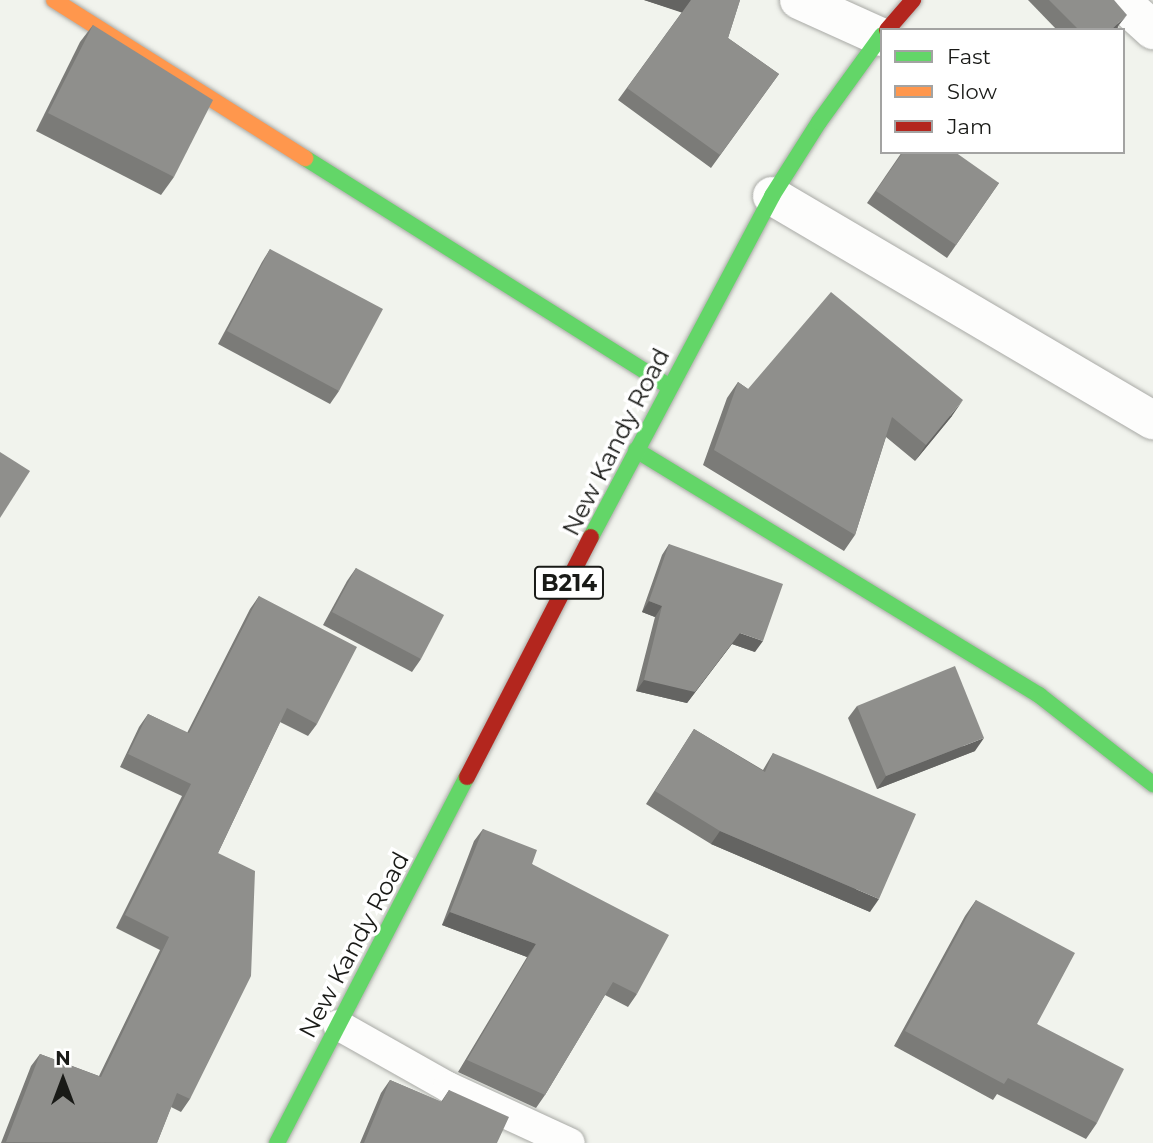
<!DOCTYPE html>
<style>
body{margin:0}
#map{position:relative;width:1153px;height:1143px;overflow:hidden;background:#f1f3ed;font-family:Montserrat,sans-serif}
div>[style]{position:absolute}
.roads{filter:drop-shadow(0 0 2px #a9aaa6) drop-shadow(0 0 2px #a9aaa6)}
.lane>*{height:30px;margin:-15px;padding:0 15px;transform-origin:15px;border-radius:15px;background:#fdfdfc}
.street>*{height:38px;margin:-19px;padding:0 19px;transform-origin:19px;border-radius:19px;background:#fdfdfc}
.fast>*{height:16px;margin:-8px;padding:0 8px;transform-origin:8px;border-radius:8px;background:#63d668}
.slow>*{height:16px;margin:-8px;padding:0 8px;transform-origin:8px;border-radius:8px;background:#ff974d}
.jam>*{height:16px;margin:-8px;padding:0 8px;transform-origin:8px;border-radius:8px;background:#b3261e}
.wall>*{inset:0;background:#7b7b78}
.shaded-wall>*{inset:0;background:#646462}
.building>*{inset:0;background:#8f8f8c}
span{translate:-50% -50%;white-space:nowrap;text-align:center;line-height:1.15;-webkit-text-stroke:7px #fff;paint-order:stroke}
.shield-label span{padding:2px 5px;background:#fff;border:2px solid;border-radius:5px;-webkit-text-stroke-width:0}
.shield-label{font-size:23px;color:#191a17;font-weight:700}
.street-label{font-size:24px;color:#191a17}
.legend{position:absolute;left:880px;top:28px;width:245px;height:126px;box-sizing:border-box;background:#fff;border:2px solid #a3a3a2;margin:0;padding:9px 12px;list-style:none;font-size:21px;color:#191a17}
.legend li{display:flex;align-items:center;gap:14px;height:35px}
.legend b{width:35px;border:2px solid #a3a3a2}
.north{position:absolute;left:28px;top:1045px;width:70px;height:70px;-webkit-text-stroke:5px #fff;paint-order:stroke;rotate:0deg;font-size:19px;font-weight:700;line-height:28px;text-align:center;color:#191a17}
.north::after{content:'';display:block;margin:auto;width:24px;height:32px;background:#191a17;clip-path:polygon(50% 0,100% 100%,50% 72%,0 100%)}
</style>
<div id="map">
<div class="roads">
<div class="lane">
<i style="left:338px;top:1025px;width:126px;rotate:29.4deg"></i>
<i style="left:448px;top:1087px;width:134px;rotate:24.7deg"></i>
</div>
<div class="street">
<i style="left:799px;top:0;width:90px;rotate:24.3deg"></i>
<i style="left:1120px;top:0;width:45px;rotate:42.3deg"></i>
<i style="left:772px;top:196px;width:442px;rotate:30.5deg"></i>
</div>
<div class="fast">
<i style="left:305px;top:158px;width:430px;rotate:32.1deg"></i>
<i style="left:636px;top:450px;width:472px;rotate:31.3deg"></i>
<i style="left:1039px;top:695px;width:145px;rotate:38deg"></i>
<i style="left:591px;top:537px;width:386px;rotate:-62deg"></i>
<i style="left:772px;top:196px;width:88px;rotate:-57.6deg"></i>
<i style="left:819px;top:122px;width:107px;rotate:-54.1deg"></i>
<i style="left:277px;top:1143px;width:412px;rotate:-62.6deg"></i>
</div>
<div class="slow">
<i style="left:54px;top:0;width:297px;rotate:32.2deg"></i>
</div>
<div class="jam">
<i style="left:887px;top:30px;width:40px;rotate:-49deg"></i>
<i style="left:467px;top:777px;width:270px;rotate:-62.7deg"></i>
</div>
</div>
<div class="wall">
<i style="clip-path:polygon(644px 0,740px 0,728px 38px,779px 74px,711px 168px,618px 100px,682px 12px)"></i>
<i style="clip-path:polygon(1028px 0,1114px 0,1118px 28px,1115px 30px,1057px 30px)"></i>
<i style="clip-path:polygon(93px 25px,174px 177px,161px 195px,36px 131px,80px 42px)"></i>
<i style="clip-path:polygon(902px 152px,999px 183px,947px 258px,867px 203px)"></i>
<i style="clip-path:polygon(270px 249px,339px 391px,330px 404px,218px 344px,262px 262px)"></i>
<i style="clip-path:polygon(738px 382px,748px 389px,952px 416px,915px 461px,886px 437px,855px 535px,844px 551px,703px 465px,727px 398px)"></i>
<i style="clip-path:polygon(669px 544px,755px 652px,732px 644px,687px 703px,636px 691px,655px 617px,642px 612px,662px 555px)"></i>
<i style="clip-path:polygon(356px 568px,421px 659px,412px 672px,323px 625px,347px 581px)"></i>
<i style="clip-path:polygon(259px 596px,317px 724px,308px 736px,280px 722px,218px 853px,190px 1099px,181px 1112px,171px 1107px,157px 1143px,1px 1143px,31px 1066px,40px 1054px,99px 1076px,160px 950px,116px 928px,182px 796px,120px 767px,139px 727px,148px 714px,187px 733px,250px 609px)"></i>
<i style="clip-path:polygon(857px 706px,975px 751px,877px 789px,848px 718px)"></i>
<i style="clip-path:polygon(694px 729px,763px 770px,773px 753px,870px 912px,711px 844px,646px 804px)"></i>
<i style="clip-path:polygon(483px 829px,532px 864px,637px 994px,628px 1007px,605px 995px,545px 1095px,536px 1108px,458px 1072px,527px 957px,442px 925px,474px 841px)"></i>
<i style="clip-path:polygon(976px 900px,1037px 1024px,1097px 1123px,1086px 1139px,997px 1094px,993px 1100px,894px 1046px,965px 916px)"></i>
<i style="clip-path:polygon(390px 1080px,441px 1102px,449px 1090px,497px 1143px,360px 1143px,381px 1093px)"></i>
</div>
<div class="shaded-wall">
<i style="clip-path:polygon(644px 0,691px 0,683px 13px)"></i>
<i style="clip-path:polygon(1127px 15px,1115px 30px,1111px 30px)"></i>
<i style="clip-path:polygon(963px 400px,952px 416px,915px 461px,926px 445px)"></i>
<i style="clip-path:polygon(649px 601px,662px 606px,655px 617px,642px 612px)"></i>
<i style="clip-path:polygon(740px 633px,763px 641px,755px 652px,732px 644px,687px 703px,636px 691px,644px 680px)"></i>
<i style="clip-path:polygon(984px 738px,975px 751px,877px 789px,886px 776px)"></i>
<i style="clip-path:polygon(720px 831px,879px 899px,870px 912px,711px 844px)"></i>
<i style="clip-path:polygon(450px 912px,536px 944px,527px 957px,442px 925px)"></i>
</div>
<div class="building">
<i style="clip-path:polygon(691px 0,740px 0,728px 38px,779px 74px,720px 155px,627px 88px)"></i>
<i style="clip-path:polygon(1049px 0,1114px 0,1127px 15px,1111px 30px,1079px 30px)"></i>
<i style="clip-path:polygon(93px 25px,213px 100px,174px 177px,48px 113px)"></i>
<i style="clip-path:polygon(903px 152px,955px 152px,999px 183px,956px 245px,876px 191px)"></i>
<i style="clip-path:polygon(270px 249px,383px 309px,339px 391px,227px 331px)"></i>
<i style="clip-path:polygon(831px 292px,963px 400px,926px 445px,892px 417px,855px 535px,714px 450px,738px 382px,748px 389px)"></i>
<i style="clip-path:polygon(0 452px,30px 471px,0 518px)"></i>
<i style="clip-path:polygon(669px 544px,783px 584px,763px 641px,740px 633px,695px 692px,644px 680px,662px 606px,649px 601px)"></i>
<i style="clip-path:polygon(356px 568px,444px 615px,421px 659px,332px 612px)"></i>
<i style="clip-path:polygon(259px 596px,357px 647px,317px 724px,287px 708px,218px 853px,255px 871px,251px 976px,190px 1099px,177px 1093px,157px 1143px,6px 1142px,40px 1054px,101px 1077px,169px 937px,125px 915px,191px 784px,128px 754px,148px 714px,189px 733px)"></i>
<i style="clip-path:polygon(955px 666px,984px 738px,886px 776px,857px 706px)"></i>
<i style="clip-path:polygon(694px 729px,765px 772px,773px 753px,916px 814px,879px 899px,720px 831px,655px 791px)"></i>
<i style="clip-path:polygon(483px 829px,537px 850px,532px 864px,669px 935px,637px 994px,613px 982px,545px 1095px,467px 1060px,536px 944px,450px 912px)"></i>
<i style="clip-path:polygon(976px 900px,1075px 953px,1037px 1024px,1124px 1069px,1097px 1123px,1008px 1078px,1004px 1084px,905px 1031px)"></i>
<i style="clip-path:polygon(390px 1080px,442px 1102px,449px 1090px,509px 1117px,497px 1143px,364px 1143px)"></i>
</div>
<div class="shield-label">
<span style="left:569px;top:583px">B214</span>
</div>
<div class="street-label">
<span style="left:616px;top:442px;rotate:-63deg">New Kandy Road</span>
<span style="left:354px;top:945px;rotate:-62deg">New Kandy Road</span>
</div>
<ul class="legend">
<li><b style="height:9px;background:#63d668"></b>Fast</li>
<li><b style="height:9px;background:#ff974d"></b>Slow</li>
<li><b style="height:9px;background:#b3261e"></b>Jam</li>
</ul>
<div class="north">N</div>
</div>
